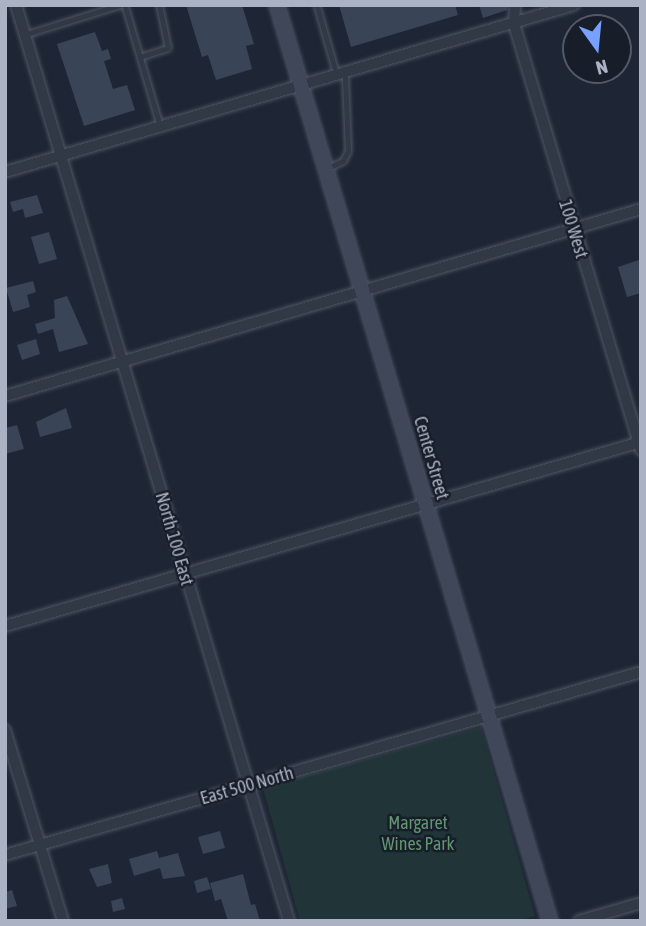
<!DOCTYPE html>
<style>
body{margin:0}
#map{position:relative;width:646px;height:926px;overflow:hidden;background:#1e2635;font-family:"Asap Condensed",sans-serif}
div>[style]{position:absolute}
.green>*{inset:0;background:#213438}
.building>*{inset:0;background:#394457}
.roads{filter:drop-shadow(0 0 2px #4f5564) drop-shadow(0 0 2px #4f5564)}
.lane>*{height:4.5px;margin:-2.25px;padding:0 2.25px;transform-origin:2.25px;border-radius:2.25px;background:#313846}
.street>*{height:10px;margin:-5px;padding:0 5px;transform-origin:5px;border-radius:5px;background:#313846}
.secondary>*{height:14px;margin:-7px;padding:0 7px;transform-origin:7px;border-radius:7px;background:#3f4759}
span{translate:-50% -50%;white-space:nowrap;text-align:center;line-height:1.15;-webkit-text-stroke:5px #171e2a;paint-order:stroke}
.street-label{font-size:18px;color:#abb2c4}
.park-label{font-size:18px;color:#629471}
.frame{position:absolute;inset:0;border:7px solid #abb2c4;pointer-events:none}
.north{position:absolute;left:562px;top:14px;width:70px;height:70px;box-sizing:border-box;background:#171e2a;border:2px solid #525968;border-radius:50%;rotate:165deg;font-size:19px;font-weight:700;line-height:28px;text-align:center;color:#abb2c4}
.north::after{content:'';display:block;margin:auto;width:24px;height:32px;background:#77a1fc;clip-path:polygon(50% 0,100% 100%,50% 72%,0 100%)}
</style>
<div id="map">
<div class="green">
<i style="clip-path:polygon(481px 727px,535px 916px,518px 921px,300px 921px,263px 788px)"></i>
</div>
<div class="building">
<i style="clip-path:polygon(186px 5px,242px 5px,254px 44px,246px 46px,252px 69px,216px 80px,208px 55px,202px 57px)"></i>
<i style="clip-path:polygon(339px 5px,455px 5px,458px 15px,351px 47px)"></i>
<i style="clip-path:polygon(479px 5px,508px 5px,507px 10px,483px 18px)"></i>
<i style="clip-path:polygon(95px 32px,102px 51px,108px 49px,111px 59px,104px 61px,113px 89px,127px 85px,135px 110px,84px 126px,57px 44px)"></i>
<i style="clip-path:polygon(37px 195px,43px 213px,25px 218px,23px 209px,13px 212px,10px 202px)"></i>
<i style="clip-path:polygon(49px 232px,57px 259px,39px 264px,31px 237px)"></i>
<i style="clip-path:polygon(639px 260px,641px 293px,627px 297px,618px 267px)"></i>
<i style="clip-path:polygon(33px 281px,36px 292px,27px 295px,30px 307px,13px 312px,6px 288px)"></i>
<i style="clip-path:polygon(67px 296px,88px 344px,59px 352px,53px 329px,38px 334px,35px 324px,55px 318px,54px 300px)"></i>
<i style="clip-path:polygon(36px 339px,40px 354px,22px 360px,17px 345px)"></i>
<i style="clip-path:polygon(66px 408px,72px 428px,40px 437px,36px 422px)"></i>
<i style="clip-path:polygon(17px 425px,24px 449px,5px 454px,5px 428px)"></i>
<i style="clip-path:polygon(220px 831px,225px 848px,203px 854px,198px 837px)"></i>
<i style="clip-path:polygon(157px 851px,159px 858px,178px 853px,185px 876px,163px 879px,160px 868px,134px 876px,129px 859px)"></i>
<i style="clip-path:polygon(108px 864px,112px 883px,97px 887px,89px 869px)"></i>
<i style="clip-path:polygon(243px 874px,251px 905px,255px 904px,260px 921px,228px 921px,221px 899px,215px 901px,210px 883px)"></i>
<i style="clip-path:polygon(207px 877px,211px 889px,197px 893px,194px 881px)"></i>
<i style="clip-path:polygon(12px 890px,17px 906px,5px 909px,5px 892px)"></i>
<i style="clip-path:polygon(122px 898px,125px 909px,113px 912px,111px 901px)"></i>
</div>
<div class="roads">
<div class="lane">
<i style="left:125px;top:5px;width:125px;rotate:73.7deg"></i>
<i style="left:317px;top:5px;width:73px;rotate:74.1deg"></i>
<i style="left:24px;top:35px;width:101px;rotate:-17.4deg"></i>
<i style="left:140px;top:57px;width:29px;rotate:-18deg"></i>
<i style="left:168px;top:48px;width:44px;rotate:-101.8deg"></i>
<i style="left:328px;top:168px;width:17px;rotate:-25deg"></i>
<i style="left:343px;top:161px;width:11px;rotate:-63deg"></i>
<i style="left:348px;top:151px;width:76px;rotate:-92.3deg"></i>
</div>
<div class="street">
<i style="left:16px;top:5px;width:956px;rotate:73.4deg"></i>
<i style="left:515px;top:5px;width:19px;rotate:93deg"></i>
<i style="left:514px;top:24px;width:445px;rotate:73.4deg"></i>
<i style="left:5px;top:172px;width:593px;rotate:-16.36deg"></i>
<i style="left:5px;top:396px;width:663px;rotate:-16.38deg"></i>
<i style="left:5px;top:626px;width:662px;rotate:-16.14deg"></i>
<i style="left:5px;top:730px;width:200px;rotate:73.1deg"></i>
<i style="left:5px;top:855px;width:662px;rotate:-16.05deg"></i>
<i style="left:579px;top:921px;width:65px;rotate:-16.2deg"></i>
</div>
<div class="secondary">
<i style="left:277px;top:5px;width:956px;rotate:73.4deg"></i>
</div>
</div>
<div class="street-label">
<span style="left:573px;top:229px;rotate:73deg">100 West</span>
<span style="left:431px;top:458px;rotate:74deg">Center Street</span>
<span style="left:174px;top:539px;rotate:74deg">North 100 East</span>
<span style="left:247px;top:786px;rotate:-16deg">East 500 North</span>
</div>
<div class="park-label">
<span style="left:418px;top:834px">Margaret<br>Wines Park</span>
</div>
<div class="frame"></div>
<div class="north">N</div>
</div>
